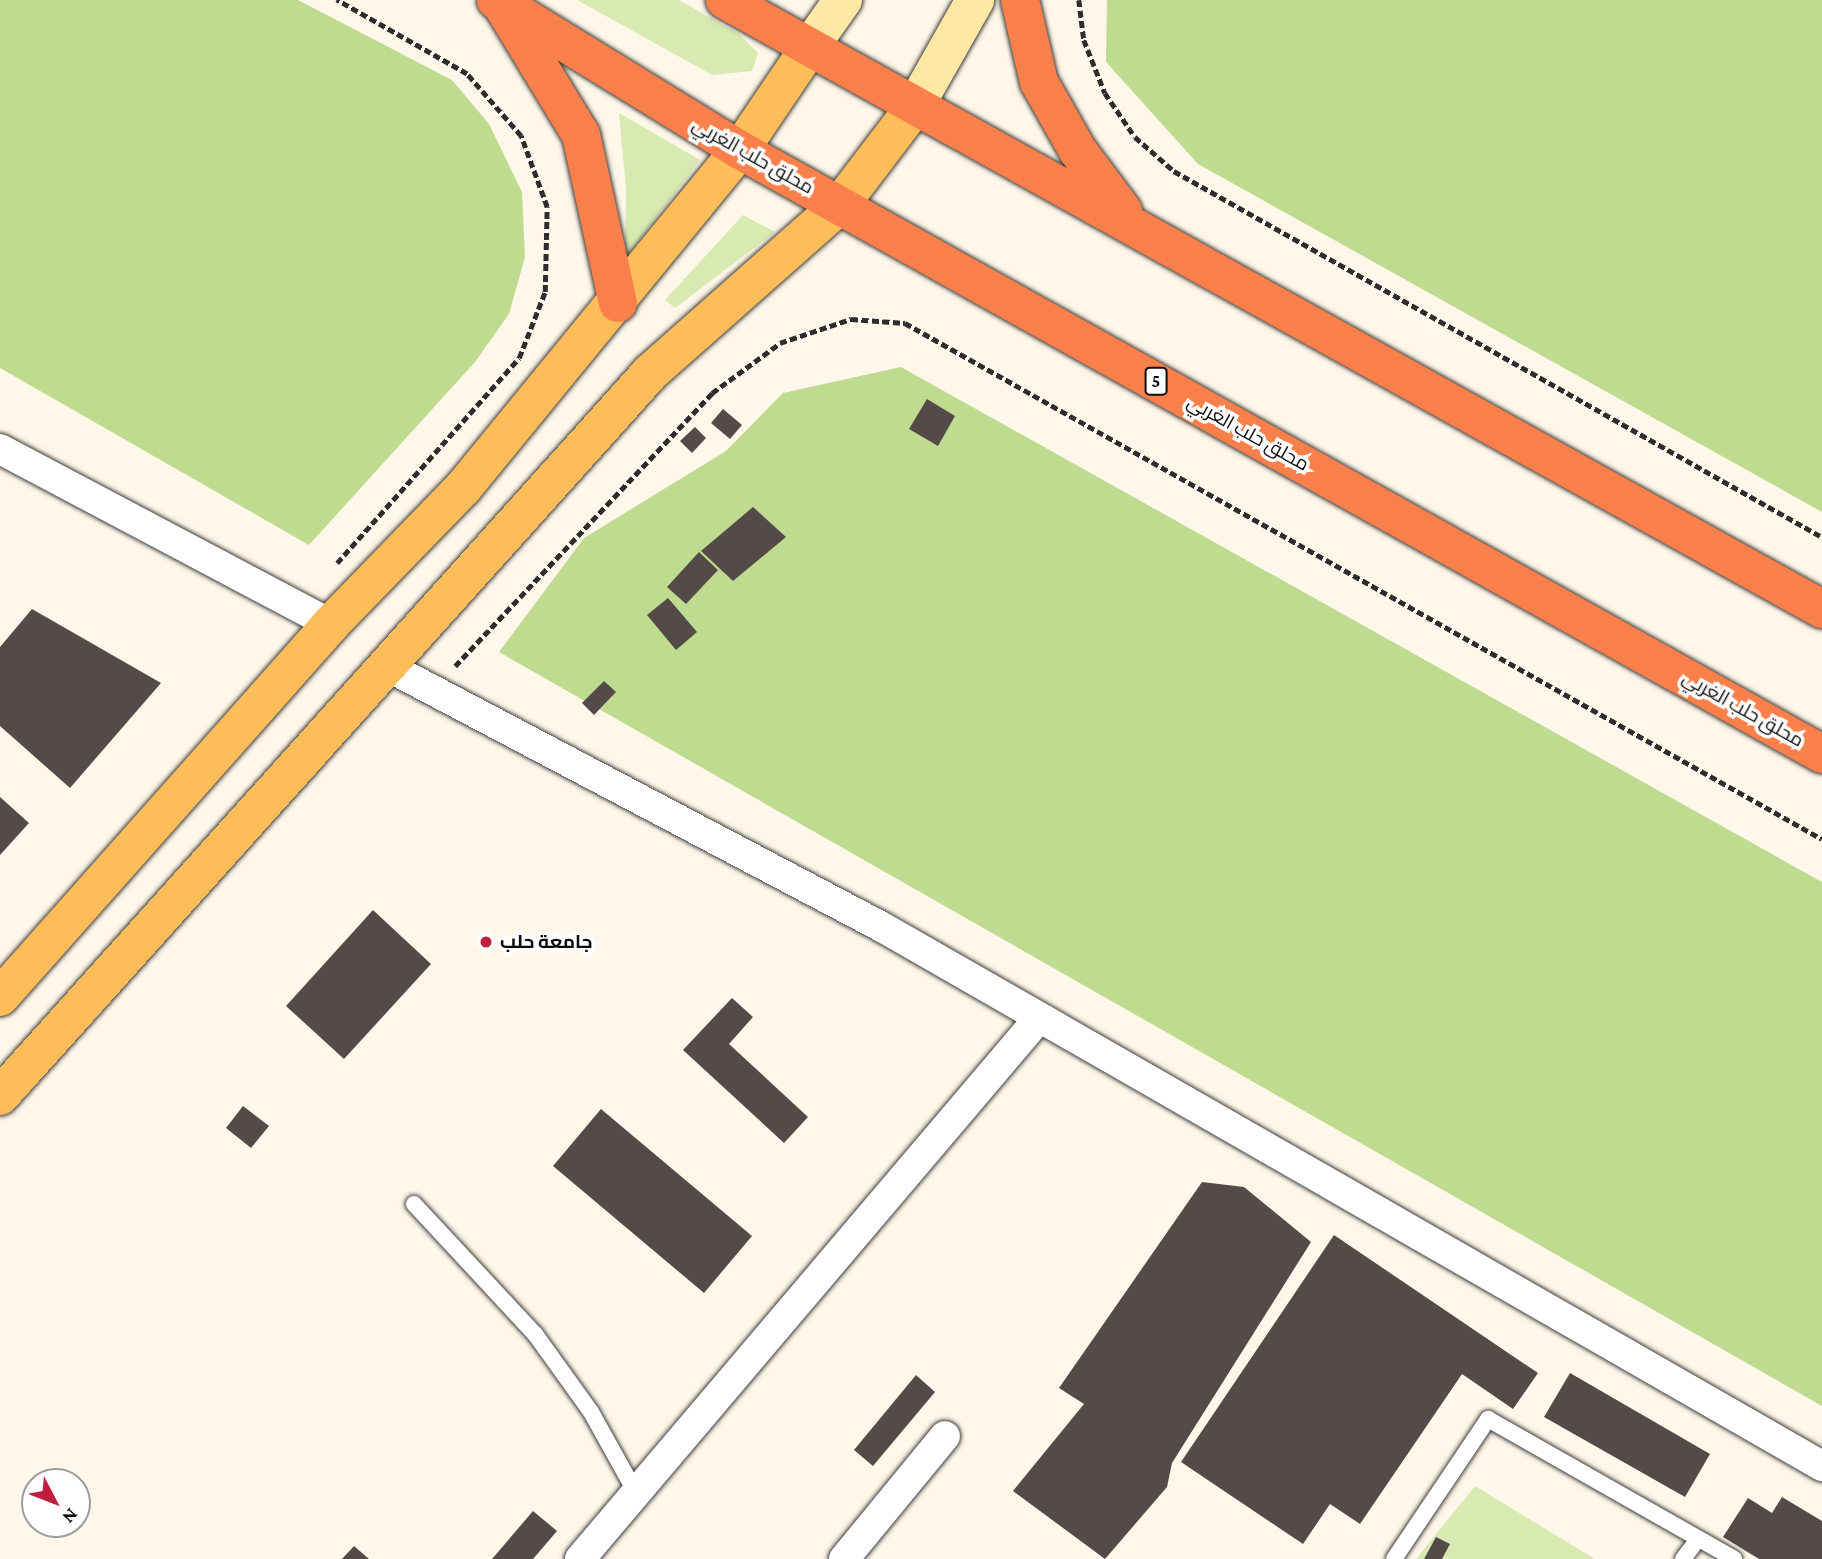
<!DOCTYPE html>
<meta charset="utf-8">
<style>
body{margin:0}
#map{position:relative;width:1822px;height:1559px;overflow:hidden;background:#fff7e9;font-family:"Crimson Pro",Cairo,serif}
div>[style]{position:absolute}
.green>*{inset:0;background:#d8eab2}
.forest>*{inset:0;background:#bedb90}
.building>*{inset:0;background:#544a47}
.path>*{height:4.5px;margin-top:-2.25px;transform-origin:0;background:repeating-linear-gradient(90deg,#2d2d2d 0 7px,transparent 0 10.5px)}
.roads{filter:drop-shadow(0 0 2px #3e3e3e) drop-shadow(0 0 2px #3e3e3e)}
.lane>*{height:16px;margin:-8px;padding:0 8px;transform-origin:8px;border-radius:8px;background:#fff}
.street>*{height:30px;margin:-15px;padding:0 15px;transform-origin:15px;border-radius:15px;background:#fff}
.secondary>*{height:38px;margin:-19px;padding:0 19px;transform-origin:19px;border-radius:19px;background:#ffe7a4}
.primary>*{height:38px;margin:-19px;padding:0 19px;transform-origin:19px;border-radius:19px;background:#febd59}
.highway>*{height:38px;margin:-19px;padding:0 19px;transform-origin:19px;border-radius:19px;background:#fa804b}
.dots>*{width:19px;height:19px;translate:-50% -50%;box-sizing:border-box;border:4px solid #fff;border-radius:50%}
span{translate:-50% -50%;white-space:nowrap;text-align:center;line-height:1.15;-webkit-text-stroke:7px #fff;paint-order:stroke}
.shield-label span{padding:2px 5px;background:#fff;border:2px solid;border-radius:5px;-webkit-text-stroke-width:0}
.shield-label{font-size:18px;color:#0b0b0b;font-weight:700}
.street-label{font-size:19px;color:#0b0b0b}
.poi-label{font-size:19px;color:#0b0b0b;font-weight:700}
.left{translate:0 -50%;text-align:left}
.north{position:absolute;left:21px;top:1468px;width:70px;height:70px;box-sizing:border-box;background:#fff;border:2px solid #9d9d9d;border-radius:50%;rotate:132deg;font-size:19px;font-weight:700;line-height:28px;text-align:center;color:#0b0b0b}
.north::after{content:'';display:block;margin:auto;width:24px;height:32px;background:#bf1e3f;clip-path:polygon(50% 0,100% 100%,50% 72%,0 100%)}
</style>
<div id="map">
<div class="green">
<i style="clip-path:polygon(577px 0,679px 0,739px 34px,758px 53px,752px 71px,712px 75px)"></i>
<i style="clip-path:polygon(619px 113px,700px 160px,625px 259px,626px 188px)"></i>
<i style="clip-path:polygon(743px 215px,775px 232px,675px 308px,665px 300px)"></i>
<i style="clip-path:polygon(1475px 1486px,1595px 1559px,1416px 1559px)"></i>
</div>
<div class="forest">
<i style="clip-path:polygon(0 0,298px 0,452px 80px,489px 124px,522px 192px,525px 257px,509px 314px,475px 362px,309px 545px,0 368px)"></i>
<i style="clip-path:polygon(1107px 0,1822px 0,1822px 512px,1198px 164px,1106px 62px)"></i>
<i style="clip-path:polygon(901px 367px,1822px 882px,1822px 1406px,499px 652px,584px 538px,726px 451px,783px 393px)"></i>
</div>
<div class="building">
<i style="clip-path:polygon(927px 399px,955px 416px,938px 446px,909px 429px)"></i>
<i style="clip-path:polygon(723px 409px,742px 425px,730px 439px,711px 423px)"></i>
<i style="clip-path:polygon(695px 427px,706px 438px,692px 453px,680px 441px)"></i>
<i style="clip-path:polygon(753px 507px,786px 537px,733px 581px,701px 551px)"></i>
<i style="clip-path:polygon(699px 552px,718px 570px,686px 604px,667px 587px)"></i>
<i style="clip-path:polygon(668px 598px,697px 632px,676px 650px,647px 615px)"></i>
<i style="clip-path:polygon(32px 609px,161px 683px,70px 788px,0 726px,0 647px)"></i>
<i style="clip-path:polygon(604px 681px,616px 692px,594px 715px,582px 703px)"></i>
<i style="clip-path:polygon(0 797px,29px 823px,0 855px)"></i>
<i style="clip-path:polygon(373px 910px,431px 964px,344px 1059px,286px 1006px)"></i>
<i style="clip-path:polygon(732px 998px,753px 1017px,729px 1044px,808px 1117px,784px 1143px,683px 1050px)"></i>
<i style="clip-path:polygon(243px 1106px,269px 1126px,251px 1148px,226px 1128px)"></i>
<i style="clip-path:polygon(601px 1109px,752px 1236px,704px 1293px,553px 1166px)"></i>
<i style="clip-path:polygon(1202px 1182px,1244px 1187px,1311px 1242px,1172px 1463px,1167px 1487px,1105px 1559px,1013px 1491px,1084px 1404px,1059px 1388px)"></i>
<i style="clip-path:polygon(1334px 1235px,1538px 1373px,1513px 1409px,1462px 1374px,1360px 1524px,1330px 1504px,1303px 1544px,1181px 1462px)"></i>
<i style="clip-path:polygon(1570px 1373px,1710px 1454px,1685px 1497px,1544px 1417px)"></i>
<i style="clip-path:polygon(916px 1375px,935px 1392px,873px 1466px,854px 1450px)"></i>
<i style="clip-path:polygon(1782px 1497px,1822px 1521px,1822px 1559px,1759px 1559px,1723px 1537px,1748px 1498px,1772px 1513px)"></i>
<i style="clip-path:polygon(533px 1511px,557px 1531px,533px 1559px,492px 1559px)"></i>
<i style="clip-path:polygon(1436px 1537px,1450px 1544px,1442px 1559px,1424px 1559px)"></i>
<i style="clip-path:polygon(354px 1546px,369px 1559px,342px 1559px)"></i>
</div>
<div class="path">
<i style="left:1079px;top:0;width:40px;rotate:82.9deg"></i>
<i style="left:1084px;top:40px;width:57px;rotate:68.4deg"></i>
<i style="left:1105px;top:93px;width:53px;rotate:55.7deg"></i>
<i style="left:1135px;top:137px;width:52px;rotate:41.1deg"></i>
<i style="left:1174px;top:171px;width:744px;rotate:29.46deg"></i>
<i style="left:337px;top:563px;width:274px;rotate:-48.4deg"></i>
<i style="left:519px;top:358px;width:71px;rotate:-68.5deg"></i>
<i style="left:545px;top:292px;width:85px;rotate:-88.7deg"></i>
<i style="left:547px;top:207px;width:76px;rotate:-110.1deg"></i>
<i style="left:521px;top:136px;width:82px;rotate:-131.1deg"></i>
<i style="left:467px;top:74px;width:150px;rotate:-150.4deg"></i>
<i style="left:455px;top:666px;width:375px;rotate:-46.7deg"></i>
<i style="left:712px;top:393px;width:84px;rotate:-36.3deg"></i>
<i style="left:780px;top:343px;width:75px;rotate:-18.7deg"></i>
<i style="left:851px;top:319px;width:54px;rotate:4.2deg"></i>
<i style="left:905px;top:323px;width:1052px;rotate:29.37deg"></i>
</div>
<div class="roads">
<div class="lane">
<i style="left:414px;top:1204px;width:178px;rotate:47.1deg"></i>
<i style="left:535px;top:1334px;width:96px;rotate:54.3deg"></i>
<i style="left:591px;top:1412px;width:93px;rotate:60.9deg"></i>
<i style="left:1394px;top:1559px;width:169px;rotate:-56.1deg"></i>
<i style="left:1488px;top:1419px;width:283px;rotate:29.6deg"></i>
<i style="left:1683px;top:1559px;width:25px;rotate:-53deg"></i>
</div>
<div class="street">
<i style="left:0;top:449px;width:374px;rotate:27.9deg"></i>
<i style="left:385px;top:665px;width:562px;rotate:27.8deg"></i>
<i style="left:882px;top:927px;width:1084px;rotate:29.83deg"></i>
<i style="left:580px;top:1559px;width:709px;rotate:-49.69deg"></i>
<i style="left:844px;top:1559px;width:159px;rotate:-50.6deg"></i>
</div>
<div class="secondary">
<i style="left:809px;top:48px;width:59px;rotate:-54.7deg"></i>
<i style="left:914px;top:108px;width:124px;rotate:-60.5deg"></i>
</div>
<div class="primary">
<i style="left:0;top:997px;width:499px;rotate:-48.4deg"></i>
<i style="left:331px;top:624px;width:190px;rotate:-45.9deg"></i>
<i style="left:463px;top:488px;width:437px;rotate:-50.7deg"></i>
<i style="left:740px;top:150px;width:123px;rotate:-55.9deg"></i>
<i style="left:0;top:1096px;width:972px;rotate:-48.04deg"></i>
<i style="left:650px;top:373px;width:254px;rotate:-41.5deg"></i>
<i style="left:840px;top:205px;width:122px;rotate:-52.7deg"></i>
</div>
<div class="highway">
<i style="left:496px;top:0;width:286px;rotate:31.6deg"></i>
<i style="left:740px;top:150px;width:1239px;rotate:29.17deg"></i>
<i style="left:725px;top:0;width:1255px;rotate:29.04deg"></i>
<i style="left:1020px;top:0;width:84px;rotate:77deg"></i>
<i style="left:1039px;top:82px;width:79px;rotate:60.5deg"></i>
<i style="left:1078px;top:151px;width:75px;rotate:53.1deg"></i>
<i style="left:505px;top:10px;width:146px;rotate:58.7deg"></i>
<i style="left:581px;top:135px;width:172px;rotate:77.6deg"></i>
</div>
</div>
<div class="dots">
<i style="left:486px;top:942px;background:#bf1e3f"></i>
</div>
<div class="shield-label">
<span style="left:1156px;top:381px">5</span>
</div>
<div class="street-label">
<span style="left:753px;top:156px;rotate:29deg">محلق حلب الغربي</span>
<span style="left:1248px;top:433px;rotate:29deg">محلق حلب الغربي</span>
<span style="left:1743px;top:709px;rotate:29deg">محلق حلب الغربي</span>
</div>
<div class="poi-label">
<span class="left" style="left:500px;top:942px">جامعة حلب</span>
</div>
<div class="north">N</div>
</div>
